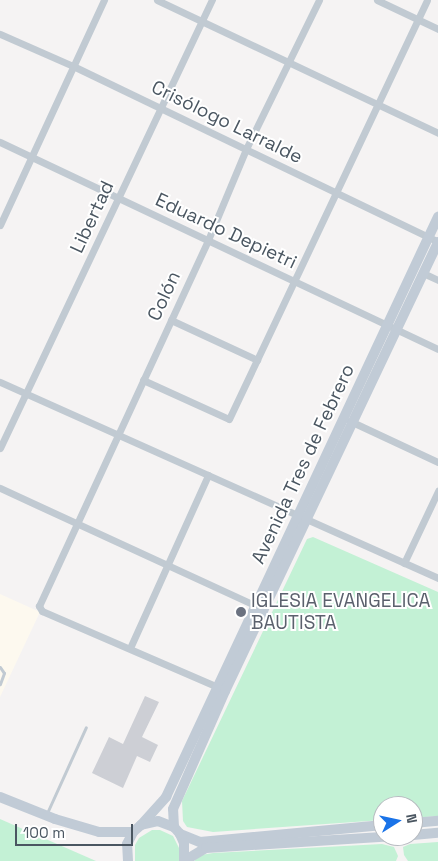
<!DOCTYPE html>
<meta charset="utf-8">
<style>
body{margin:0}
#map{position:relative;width:438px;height:861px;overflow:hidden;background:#f5f3f3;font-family:"Space Grotesk",sans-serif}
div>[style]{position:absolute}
.commercial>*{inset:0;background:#fdf9ef}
.green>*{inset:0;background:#c3f1d5}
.building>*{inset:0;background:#cdcfd5}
.service>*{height:3px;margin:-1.5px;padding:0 1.5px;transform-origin:1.5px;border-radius:1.5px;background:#c1cad2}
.minor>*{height:7px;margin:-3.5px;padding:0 3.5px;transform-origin:3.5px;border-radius:3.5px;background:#c1cad2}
.secondary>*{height:10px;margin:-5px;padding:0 5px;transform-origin:5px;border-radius:5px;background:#c1cbd6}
.dots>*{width:14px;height:14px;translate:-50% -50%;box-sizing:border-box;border:2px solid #fff;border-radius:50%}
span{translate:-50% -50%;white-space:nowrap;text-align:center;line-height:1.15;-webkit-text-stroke:4px #fff;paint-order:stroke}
.street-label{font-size:19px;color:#4a5661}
.worship-label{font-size:19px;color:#5b616d}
.left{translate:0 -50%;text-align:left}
.north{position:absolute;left:373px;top:796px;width:50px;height:50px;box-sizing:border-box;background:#fff;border:1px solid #b7bbc0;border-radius:50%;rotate:80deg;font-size:14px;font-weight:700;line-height:20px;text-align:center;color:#4a5661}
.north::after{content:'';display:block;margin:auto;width:18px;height:22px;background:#1a73e8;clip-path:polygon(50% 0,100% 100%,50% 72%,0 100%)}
.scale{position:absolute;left:15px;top:824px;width:118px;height:22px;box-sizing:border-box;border:2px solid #4a5661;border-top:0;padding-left:6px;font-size:15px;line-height:18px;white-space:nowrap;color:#4a5661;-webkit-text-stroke:4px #fff;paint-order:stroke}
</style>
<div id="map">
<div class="commercial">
<i style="clip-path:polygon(0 594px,40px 612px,0 697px)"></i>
</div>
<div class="green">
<i style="clip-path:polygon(313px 537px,438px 592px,438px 816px,413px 818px,413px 806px,383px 806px,383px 820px,213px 832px,187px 827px,183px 821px,182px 801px,307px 539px)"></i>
<i style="clip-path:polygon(0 819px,96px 861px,0 861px)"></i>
<i style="clip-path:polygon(152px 830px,160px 830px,173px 836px,180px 850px,179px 861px,135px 861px,135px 845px,139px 838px)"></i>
<i style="clip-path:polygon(438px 842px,438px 861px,408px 861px,404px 855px,403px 847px,410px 844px)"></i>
<i style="clip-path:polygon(382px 844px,394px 847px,398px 856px,396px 861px,194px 861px,201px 855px,213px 853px)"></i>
</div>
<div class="building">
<i style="clip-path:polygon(145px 696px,159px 702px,142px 737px,158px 745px,150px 762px,137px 756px,123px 788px,92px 773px,109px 737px,123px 744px)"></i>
</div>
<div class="service">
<i style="left:0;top:667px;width:7px;rotate:56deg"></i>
<i style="left:4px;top:673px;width:12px;rotate:110deg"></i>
<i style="left:47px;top:813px;width:94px;rotate:-65.6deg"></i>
</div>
<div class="minor">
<i style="left:157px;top:0;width:311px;rotate:25.3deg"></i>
<i style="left:377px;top:0;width:68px;rotate:25.4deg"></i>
<i style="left:0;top:34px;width:80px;rotate:23.7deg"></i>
<i style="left:73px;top:66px;width:405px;rotate:25.7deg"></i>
<i style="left:0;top:142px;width:484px;rotate:25.3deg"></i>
<i style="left:0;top:225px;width:248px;rotate:-65.2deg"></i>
<i style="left:423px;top:273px;width:17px;rotate:25deg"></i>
<i style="left:171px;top:320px;width:95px;rotate:24.9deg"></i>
<i style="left:143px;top:380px;width:94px;rotate:24.4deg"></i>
<i style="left:229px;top:419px;width:463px;rotate:-64.7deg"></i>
<i style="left:0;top:382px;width:480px;rotate:24.1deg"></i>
<i style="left:350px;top:421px;width:97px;rotate:25deg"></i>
<i style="left:0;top:448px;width:496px;rotate:-64.7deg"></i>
<i style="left:0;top:488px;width:285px;rotate:24.7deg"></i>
<i style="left:404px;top:563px;width:80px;rotate:-64.7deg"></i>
<i style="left:130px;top:648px;width:190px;rotate:-65.7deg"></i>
<i style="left:220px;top:688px;width:194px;rotate:-156.6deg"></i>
<i style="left:42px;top:611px;width:6px;rotate:-121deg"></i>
<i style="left:39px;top:606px;width:403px;rotate:-65.2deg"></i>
<i style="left:208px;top:240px;width:99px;rotate:-67.3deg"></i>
<i style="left:246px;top:149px;width:166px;rotate:-63.9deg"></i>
</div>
<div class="secondary">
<i style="left:0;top:797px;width:59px;rotate:21.8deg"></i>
<i style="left:55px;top:819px;width:46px;rotate:16.5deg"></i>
<i style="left:99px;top:832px;width:34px"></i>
<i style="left:413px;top:823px;width:25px;rotate:-5deg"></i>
<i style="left:141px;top:825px;width:38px;rotate:-48deg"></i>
<i style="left:166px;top:797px;width:641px;rotate:-64.88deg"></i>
<i style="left:174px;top:827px;width:18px;rotate:-93deg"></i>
<i style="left:173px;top:809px;width:129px;rotate:-66.2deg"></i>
<i style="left:225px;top:691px;width:497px;rotate:-64.6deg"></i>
<i style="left:180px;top:834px;width:22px;rotate:22deg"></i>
<i style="left:200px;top:842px;width:184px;rotate:-5.3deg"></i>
<i style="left:413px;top:835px;width:25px;rotate:-5deg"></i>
<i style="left:128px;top:861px;width:17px;rotate:-93deg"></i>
<i style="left:127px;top:844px;width:13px;rotate:-63deg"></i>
<i style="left:133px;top:832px;width:11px;rotate:-41deg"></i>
<i style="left:141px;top:825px;width:17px;rotate:-13deg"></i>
<i style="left:158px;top:821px;width:17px;rotate:21deg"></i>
<i style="left:174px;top:827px;width:9px;rotate:49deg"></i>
<i style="left:180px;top:834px;width:10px;rotate:66deg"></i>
<i style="left:184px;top:843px;width:18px;rotate:90deg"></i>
<i style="left:184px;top:861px;width:26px;rotate:-31deg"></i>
<i style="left:206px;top:848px;width:189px;rotate:-3.6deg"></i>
</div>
<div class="dots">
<i style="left:241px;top:612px;background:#6b7280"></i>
</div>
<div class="street-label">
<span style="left:227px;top:122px;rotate:26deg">Crisólogo Larralde</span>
<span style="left:92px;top:217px;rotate:-65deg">Libertad</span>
<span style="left:226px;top:231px;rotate:25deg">Eduardo Depietri</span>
<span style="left:164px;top:296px;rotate:-65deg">Colón</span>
<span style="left:303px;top:464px;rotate:-65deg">Avenida Tres de Febrero</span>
</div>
<div class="worship-label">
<span class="left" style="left:251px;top:612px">IGLESIA EVANGELICA<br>BAUTISTA</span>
</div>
<div class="north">N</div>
<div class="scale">100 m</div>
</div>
